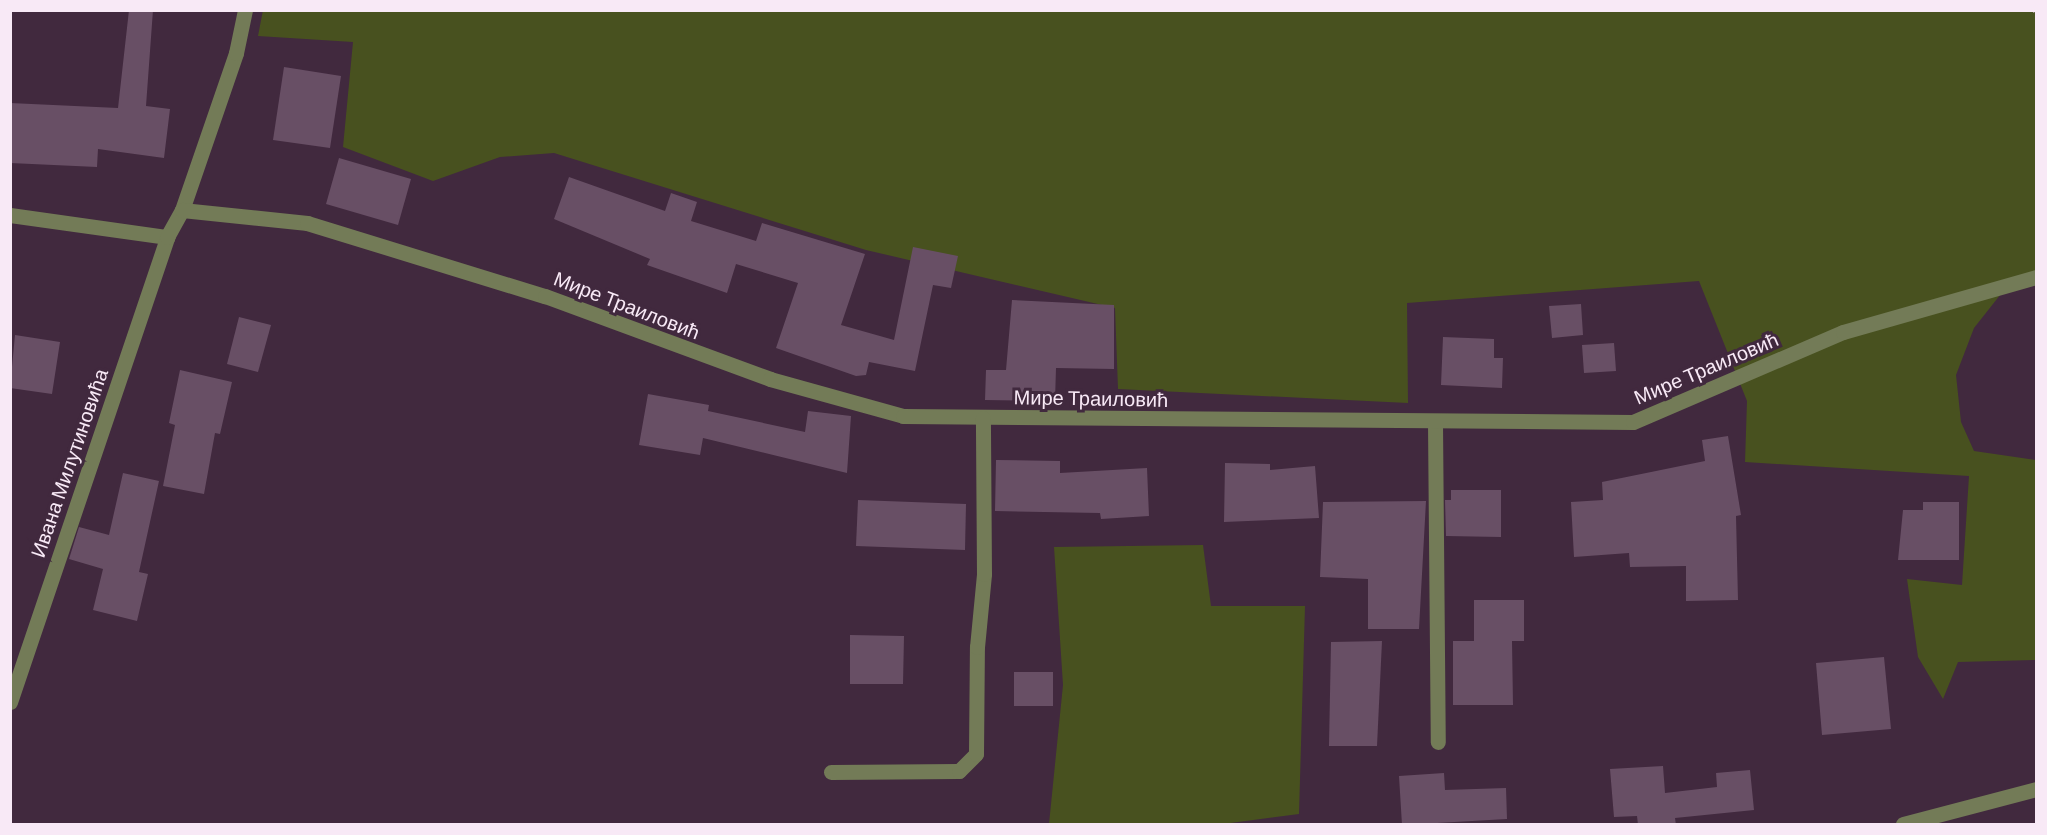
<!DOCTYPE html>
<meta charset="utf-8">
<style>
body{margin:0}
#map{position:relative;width:2047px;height:835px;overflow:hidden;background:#41293e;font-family:Barlow,sans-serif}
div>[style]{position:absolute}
.green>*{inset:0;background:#48511f}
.building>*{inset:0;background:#684f65}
.minor>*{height:15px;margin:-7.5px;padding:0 7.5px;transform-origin:7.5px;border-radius:7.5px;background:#737b57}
.rail>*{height:4.5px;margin-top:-2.25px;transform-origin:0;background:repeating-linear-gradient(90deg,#c6b5c4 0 8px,transparent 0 16px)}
span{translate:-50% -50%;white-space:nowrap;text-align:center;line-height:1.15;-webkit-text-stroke:6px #41293e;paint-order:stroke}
.street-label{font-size:20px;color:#f8e9f6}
.frame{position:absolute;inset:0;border:12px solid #f8e9f6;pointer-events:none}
</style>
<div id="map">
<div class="green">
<i style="clip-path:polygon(263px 10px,2036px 11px,2036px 277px,2008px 285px,1974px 328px,1956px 375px,1961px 422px,1974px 451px,2036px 460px,2036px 660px,1958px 662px,1943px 699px,1918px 657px,1907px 579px,1962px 585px,1969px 476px,1745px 462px,1747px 401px,1699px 281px,1407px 303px,1408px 403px,1118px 389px,1115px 308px,866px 250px,554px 153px,500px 157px,433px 181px,343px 147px,353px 42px,258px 36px)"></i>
<i style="clip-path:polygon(1203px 545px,1211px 606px,1305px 606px,1299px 814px,1223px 824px,1049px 824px,1063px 685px,1054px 547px)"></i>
</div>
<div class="building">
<i style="clip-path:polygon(129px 10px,153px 10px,146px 106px,170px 109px,164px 158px,98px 149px,97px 167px,10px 163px,10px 103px,118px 108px)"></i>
<i style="clip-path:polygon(284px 67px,341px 76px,330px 148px,273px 140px)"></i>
<i style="clip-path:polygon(339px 158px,411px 179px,398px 225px,326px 204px)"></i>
<i style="clip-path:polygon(569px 177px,665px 211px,671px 193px,697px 202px,691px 221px,756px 241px,762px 223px,865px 254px,841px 325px,894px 340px,913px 247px,958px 256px,951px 288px,933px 285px,915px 371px,869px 362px,866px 375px,856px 376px,776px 348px,798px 283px,736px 264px,727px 293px,647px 265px,650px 259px,554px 219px)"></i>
<i style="clip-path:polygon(1012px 300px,1114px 305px,1114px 369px,1056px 368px,1055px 401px,985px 400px,986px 370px,1006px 370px)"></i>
<i style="clip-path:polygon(1581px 304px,1583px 335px,1552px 338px,1549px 306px)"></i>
<i style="clip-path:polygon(239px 317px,271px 325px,258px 372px,227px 364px)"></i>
<i style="clip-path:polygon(15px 335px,60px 342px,52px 394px,10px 388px)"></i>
<i style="clip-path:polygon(1443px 337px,1494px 339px,1494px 358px,1503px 358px,1502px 388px,1441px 385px)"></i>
<i style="clip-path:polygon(1614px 343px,1616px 371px,1584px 373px,1582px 345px)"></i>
<i style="clip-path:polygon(180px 370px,232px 382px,220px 434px,215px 433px,204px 494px,163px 486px,175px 425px,169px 423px)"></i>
<i style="clip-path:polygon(648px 394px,709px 405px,708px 411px,805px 432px,808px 411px,851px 416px,847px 473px,703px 438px,700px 455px,639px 445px)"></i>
<i style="clip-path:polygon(1728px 436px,1741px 515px,1736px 516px,1738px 600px,1686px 601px,1686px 566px,1630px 567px,1629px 553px,1574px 557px,1571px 502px,1603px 500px,1602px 482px,1705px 461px,1702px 440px)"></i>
<i style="clip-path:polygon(996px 460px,1060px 461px,1060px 473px,1147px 468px,1149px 516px,1101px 519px,1100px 513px,995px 511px)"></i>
<i style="clip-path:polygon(1225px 463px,1270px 464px,1270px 470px,1315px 466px,1319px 518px,1224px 522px)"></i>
<i style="clip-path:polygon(123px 473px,159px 481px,139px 572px,148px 574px,137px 621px,93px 610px,103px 569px,69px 559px,79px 527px,109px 535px)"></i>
<i style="clip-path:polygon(1451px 490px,1501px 490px,1501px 537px,1446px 536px,1445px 500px,1451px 500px)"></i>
<i style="clip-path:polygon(858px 500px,966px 504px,965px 550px,856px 546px)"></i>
<i style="clip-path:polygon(1426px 501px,1419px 629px,1368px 629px,1368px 579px,1320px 577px,1323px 502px)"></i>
<i style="clip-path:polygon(1923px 502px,1959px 502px,1959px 560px,1898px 560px,1903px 510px,1923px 510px)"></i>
<i style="clip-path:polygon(1474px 600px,1524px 600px,1524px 641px,1512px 641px,1513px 705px,1453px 705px,1453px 641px,1474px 641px)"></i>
<i style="clip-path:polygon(850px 635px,904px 636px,903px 684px,850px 684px)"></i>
<i style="clip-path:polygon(1382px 641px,1377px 746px,1329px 746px,1331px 642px)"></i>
<i style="clip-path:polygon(1884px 657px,1891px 729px,1822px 735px,1816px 663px)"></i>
<i style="clip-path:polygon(1014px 672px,1053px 672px,1053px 706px,1014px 706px)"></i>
<i style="clip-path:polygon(1663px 766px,1665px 793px,1717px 787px,1716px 773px,1750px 770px,1754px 810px,1675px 818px,1676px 825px,1638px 825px,1637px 816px,1614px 817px,1610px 769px)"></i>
<i style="clip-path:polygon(1444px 773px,1445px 790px,1506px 788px,1507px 819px,1402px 825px,1399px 776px)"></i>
</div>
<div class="minor">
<i style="left:182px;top:210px;width:166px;rotate:-71deg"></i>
<i style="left:236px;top:53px;width:44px;rotate:-78.2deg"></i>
<i style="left:10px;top:215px;width:159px;rotate:8deg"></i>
<i style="left:1435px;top:423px;width:319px;rotate:89.5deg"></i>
<i style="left:10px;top:702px;width:491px;rotate:-71.3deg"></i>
<i style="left:167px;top:237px;width:31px;rotate:-61deg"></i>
<i style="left:182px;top:210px;width:126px;rotate:5.9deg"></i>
<i style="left:307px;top:223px;width:249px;rotate:17.1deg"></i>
<i style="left:545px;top:296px;width:240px;rotate:20.2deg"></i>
<i style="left:770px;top:379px;width:138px;rotate:15.5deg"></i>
<i style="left:903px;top:416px;width:730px;rotate:0.47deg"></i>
<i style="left:1633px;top:422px;width:228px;rotate:-23.2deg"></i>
<i style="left:1843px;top:332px;width:201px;rotate:-15.9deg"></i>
<i style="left:831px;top:772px;width:128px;rotate:-0.4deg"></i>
<i style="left:959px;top:771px;width:24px;rotate:-45deg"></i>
<i style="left:976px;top:754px;width:107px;rotate:-89.5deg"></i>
<i style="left:977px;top:647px;width:73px;rotate:-84.5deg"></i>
<i style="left:984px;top:574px;width:156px;rotate:-90.4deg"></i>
<i style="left:1903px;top:824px;width:138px;rotate:-14.7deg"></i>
</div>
<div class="rail">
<i style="left:2035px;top:10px;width:1px;rotate:45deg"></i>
</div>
<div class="street-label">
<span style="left:627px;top:305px;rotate:21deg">Мире Траиловић</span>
<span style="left:1706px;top:368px;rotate:-23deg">Мире Траиловић</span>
<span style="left:1091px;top:398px;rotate:1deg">Мире Траиловић</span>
<span style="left:69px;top:463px;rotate:-71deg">Ивана Милутиновића</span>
</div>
<div class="frame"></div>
</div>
